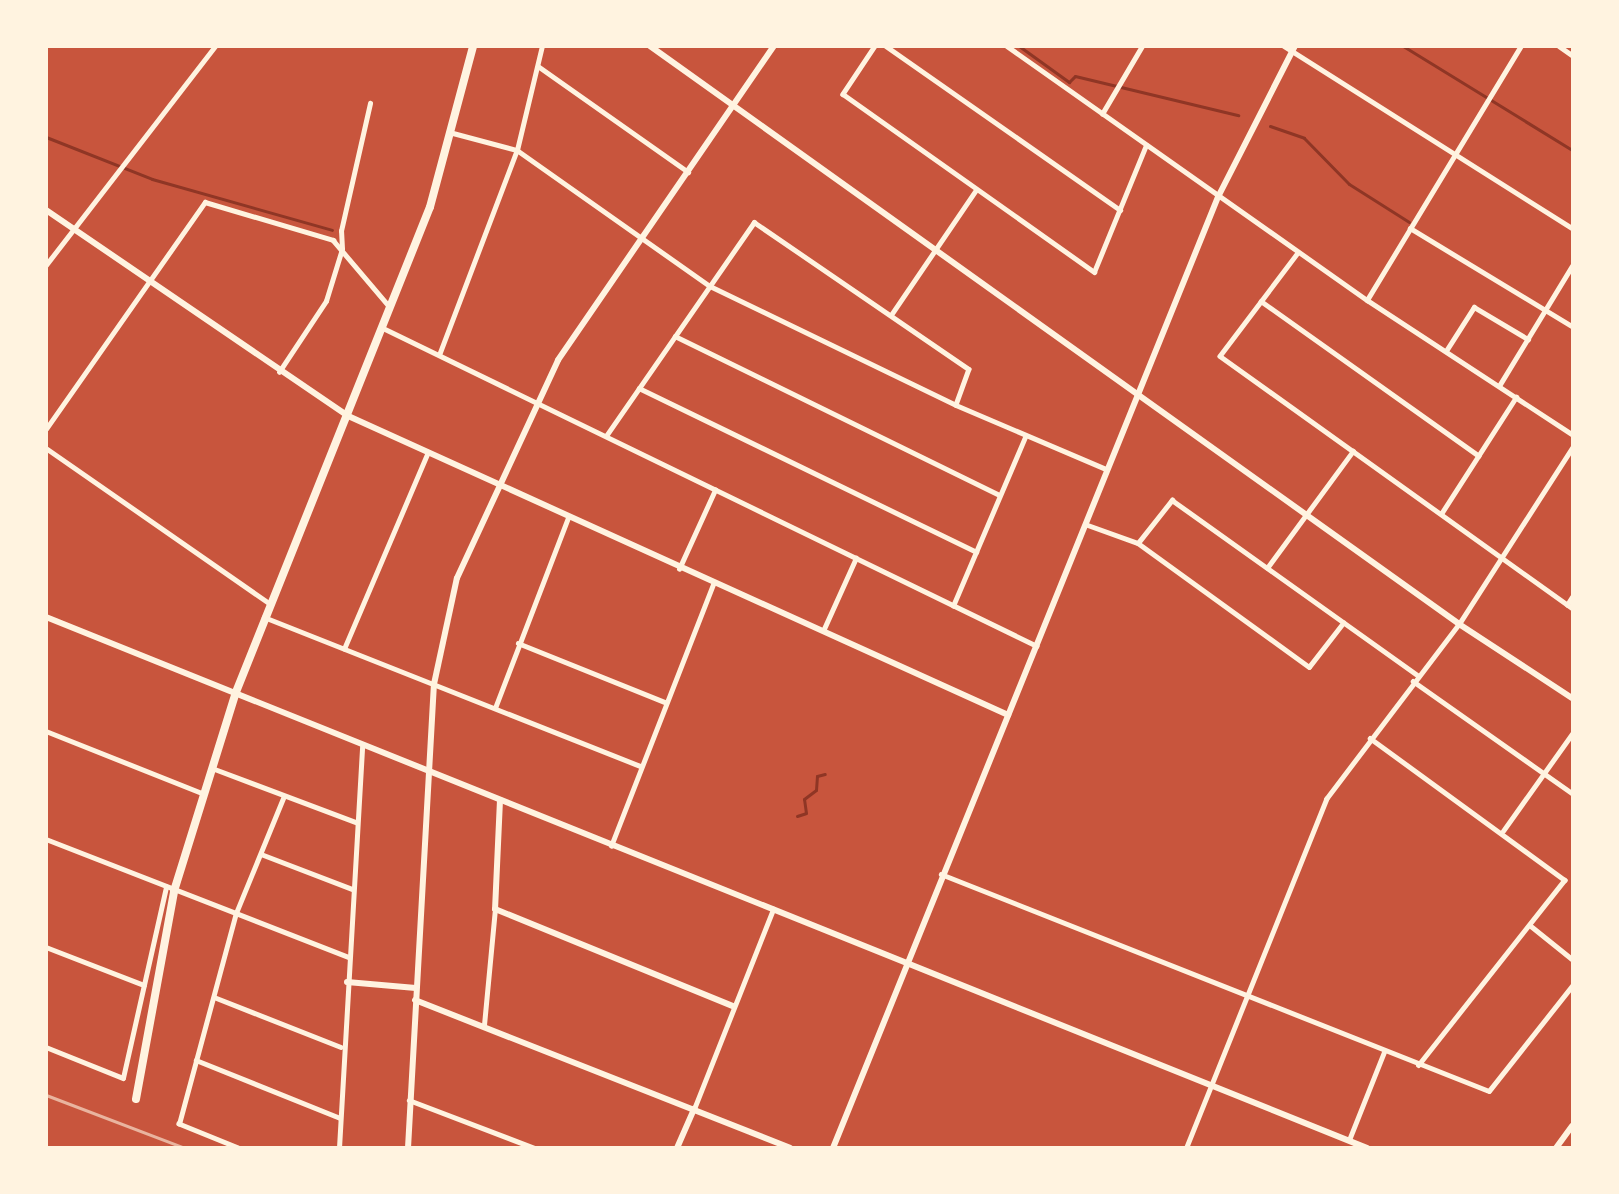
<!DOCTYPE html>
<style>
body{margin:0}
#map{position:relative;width:1619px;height:1194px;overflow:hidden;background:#c8553d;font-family:"Open Sans",sans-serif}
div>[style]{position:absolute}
.stream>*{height:3px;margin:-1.5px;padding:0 1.5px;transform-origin:1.5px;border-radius:1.5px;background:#8f3625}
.minor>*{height:4.5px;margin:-2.25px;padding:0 2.25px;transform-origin:2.25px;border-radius:2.25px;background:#fff3e0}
.tertiary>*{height:6px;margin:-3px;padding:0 3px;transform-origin:3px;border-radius:3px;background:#fff3e0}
.primary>*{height:8px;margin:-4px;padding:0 4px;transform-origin:4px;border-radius:4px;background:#fff3e0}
.rail>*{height:3px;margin:-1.5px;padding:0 1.5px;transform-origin:1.5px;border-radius:1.5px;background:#e9b49f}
span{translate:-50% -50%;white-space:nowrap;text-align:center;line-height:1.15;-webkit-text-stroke:4.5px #fff3e0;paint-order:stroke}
.frame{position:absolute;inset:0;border:48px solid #fff3e0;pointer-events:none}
</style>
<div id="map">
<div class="stream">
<i style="left:1019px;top:46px;width:62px;rotate:35.8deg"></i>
<i style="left:1069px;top:82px;width:8px;rotate:-45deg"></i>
<i style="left:1075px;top:76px;width:168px;rotate:13.5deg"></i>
<i style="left:1403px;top:46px;width:198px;rotate:31.6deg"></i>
<i style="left:1270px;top:126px;width:36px;rotate:19deg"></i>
<i style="left:1304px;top:138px;width:64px;rotate:45.6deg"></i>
<i style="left:1349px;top:184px;width:71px;rotate:32.3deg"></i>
<i style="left:46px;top:137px;width:114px;rotate:21.6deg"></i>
<i style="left:152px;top:179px;width:187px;rotate:15.8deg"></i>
<i style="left:797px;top:816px;width:9px;rotate:-18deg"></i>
<i style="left:806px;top:813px;width:14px;rotate:-98deg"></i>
<i style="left:804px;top:799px;width:15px;rotate:-37deg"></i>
<i style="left:816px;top:790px;width:14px;rotate:-86deg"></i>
<i style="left:817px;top:776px;width:8px;rotate:-14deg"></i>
</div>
<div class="minor">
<i style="left:875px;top:46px;width:58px;rotate:123.7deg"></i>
<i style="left:843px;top:94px;width:308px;rotate:35.3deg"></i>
<i style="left:1094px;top:272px;width:137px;rotate:-67.7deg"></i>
<i style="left:886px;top:46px;width:286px;rotate:35deg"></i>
<i style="left:1007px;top:46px;width:441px;rotate:35.2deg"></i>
<i style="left:1367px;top:300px;width:245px;rotate:33.2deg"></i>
<i style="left:1284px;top:46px;width:341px;rotate:32.3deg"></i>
<i style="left:1559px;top:46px;width:16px;rotate:35deg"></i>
<i style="left:538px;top:66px;width:184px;rotate:35.2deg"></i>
<i style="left:1102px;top:114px;width:79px;rotate:-59.5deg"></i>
<i style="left:453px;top:133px;width:66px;rotate:14.9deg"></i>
<i style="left:517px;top:150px;width:236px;rotate:35.2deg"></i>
<i style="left:710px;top:286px;width:273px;rotate:25.8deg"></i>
<i style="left:956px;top:405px;width:163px;rotate:23.1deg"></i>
<i style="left:1410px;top:228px;width:189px;rotate:31.2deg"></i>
<i style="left:1298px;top:253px;width:129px;rotate:127.1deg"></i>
<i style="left:1220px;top:356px;width:433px;rotate:35.6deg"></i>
<i style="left:46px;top:265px;width:277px;rotate:-52.3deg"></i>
<i style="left:1367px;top:300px;width:297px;rotate:-58.8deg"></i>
<i style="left:1261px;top:301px;width:267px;rotate:35.4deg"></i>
<i style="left:891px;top:315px;width:151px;rotate:-55.8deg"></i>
<i style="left:381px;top:327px;width:729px;rotate:25.93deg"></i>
<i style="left:675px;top:336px;width:361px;rotate:26.1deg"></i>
<i style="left:1446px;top:351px;width:52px;rotate:-57.5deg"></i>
<i style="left:1474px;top:307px;width:63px;rotate:30.7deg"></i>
<i style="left:439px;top:355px;width:219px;rotate:-69.2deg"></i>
<i style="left:517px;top:150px;width:107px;rotate:-76.5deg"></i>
<i style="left:279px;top:372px;width:85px;rotate:-56.5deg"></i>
<i style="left:326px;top:301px;width:54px;rotate:-72.9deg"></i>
<i style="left:342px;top:249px;width:18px;rotate:-93deg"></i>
<i style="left:341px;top:231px;width:131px;rotate:-77.2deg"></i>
<i style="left:1499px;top:386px;width:140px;rotate:-58.7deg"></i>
<i style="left:639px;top:388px;width:375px;rotate:25.9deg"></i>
<i style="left:46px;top:429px;width:277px;rotate:-55deg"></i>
<i style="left:205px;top:202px;width:134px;rotate:16.5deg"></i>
<i style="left:333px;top:240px;width:87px;rotate:49.7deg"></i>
<i style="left:606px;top:436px;width:260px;rotate:-55.3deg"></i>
<i style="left:754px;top:222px;width:260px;rotate:34.4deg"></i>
<i style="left:969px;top:369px;width:38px;rotate:110deg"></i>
<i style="left:46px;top:448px;width:272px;rotate:34.8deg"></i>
<i style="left:1441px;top:514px;width:139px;rotate:-57.3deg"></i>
<i style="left:1085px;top:524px;width:56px;rotate:19.7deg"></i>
<i style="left:1138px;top:543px;width:211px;rotate:35.9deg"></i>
<i style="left:1309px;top:667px;width:56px;rotate:-52.3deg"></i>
<i style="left:1138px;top:543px;width:55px;rotate:-51.7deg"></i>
<i style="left:1172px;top:500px;width:301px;rotate:35.5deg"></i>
<i style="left:1267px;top:568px;width:145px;rotate:-53.7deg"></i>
<i style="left:679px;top:569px;width:87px;rotate:-65.5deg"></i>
<i style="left:1567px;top:605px;width:9px;rotate:-58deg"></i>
<i style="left:953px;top:606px;width:184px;rotate:-66.9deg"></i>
<i style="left:264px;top:617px;width:404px;rotate:21.6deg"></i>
<i style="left:823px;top:631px;width:80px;rotate:-65.7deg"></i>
<i style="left:518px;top:643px;width:158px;rotate:21.9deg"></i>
<i style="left:344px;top:649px;width:214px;rotate:-66.9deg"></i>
<i style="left:1413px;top:681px;width:194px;rotate:35.2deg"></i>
<i style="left:495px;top:708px;width:204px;rotate:-69deg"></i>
<i style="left:46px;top:731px;width:170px;rotate:21.7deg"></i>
<i style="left:1370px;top:738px;width:241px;rotate:36.1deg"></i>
<i style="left:1565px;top:880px;width:236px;rotate:128.3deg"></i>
<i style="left:212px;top:768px;width:154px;rotate:20.6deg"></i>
<i style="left:1503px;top:831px;width:119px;rotate:-54.6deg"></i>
<i style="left:46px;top:839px;width:324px;rotate:21.3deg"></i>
<i style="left:611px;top:846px;width:281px;rotate:-68.7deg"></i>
<i style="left:261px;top:854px;width:97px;rotate:21deg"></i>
<i style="left:941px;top:874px;width:589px;rotate:21.6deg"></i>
<i style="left:1489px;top:1091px;width:134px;rotate:-51.7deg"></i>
<i style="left:1531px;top:926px;width:53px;rotate:38.8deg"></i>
<i style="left:46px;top:947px;width:105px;rotate:21.2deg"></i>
<i style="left:214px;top:997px;width:136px;rotate:21.5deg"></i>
<i style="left:484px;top:1025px;width:117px;rotate:-84.6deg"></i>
<i style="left:46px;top:1047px;width:83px;rotate:21.9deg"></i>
<i style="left:123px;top:1078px;width:196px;rotate:-77.3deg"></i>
<i style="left:196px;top:1060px;width:155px;rotate:21.9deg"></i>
<i style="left:409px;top:1100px;width:135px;rotate:20.9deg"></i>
<i style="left:694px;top:1109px;width:215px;rotate:-68.4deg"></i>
<i style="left:1349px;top:1140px;width:95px;rotate:-68.3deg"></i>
<i style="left:238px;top:1148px;width:64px;rotate:-157.9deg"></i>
<i style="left:179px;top:1124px;width:219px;rotate:-74.9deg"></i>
<i style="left:236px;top:913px;width:126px;rotate:-67.7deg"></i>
<i style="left:339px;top:1148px;width:403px;rotate:-86.7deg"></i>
<i style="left:1070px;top:1148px;width:2px"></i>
<i style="left:1186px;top:1148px;width:376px;rotate:-68.1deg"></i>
<i style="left:1326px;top:799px;width:220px;rotate:-52.8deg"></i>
<i style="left:1459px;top:624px;width:209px;rotate:-57.3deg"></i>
</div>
<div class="tertiary">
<i style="left:650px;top:46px;width:994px;rotate:35.54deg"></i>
<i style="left:1459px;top:624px;width:135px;rotate:33.2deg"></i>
<i style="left:46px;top:210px;width:363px;rotate:34.3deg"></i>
<i style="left:346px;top:415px;width:727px;rotate:24.38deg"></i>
<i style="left:46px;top:617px;width:1424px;rotate:21.9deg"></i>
<i style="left:500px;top:800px;width:109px;rotate:92.6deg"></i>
<i style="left:495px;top:909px;width:257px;rotate:22.2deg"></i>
<i style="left:347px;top:982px;width:69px;rotate:5deg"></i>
<i style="left:415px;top:1000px;width:403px;rotate:21.5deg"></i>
<i style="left:408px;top:1148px;width:465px;rotate:-86.8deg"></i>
<i style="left:434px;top:684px;width:108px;rotate:-77.8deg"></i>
<i style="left:457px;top:578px;width:240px;rotate:-65.1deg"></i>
<i style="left:558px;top:360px;width:381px;rotate:-55.5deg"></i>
<i style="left:677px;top:1148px;width:43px;rotate:-66.4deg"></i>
<i style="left:833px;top:1148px;width:1026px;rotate:-67.96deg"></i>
<i style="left:1218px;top:197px;width:169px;rotate:-63deg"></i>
<i style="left:1556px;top:1148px;width:27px;rotate:-54deg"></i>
</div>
<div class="primary">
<i style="left:136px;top:1099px;width:211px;rotate:-79.6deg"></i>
<i style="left:174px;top:891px;width:208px;rotate:-72.7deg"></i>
<i style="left:236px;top:692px;width:522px;rotate:-68.2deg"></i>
<i style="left:430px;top:207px;width:167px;rotate:-75deg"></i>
</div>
<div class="rail">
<i style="left:46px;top:1095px;width:149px;rotate:20.9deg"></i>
</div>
<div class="frame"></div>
</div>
